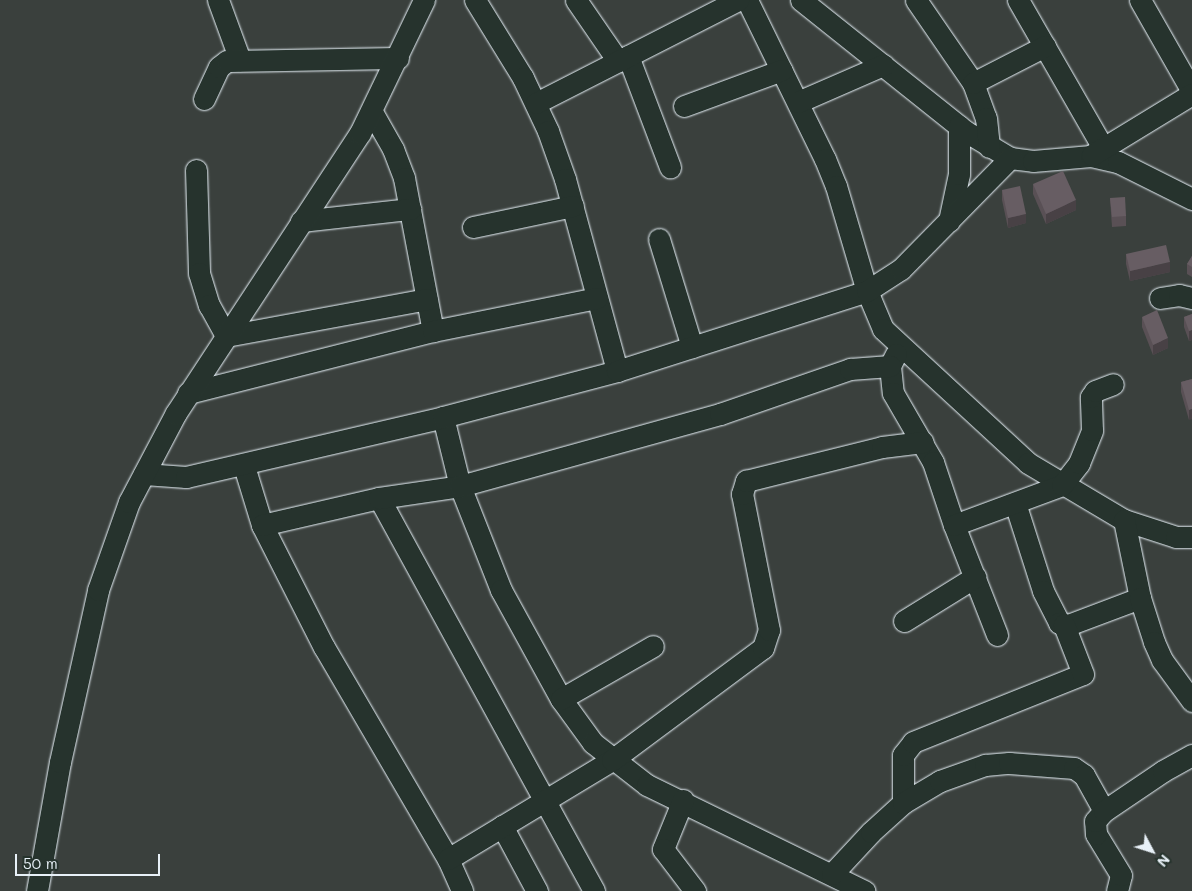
<!DOCTYPE html>
<style>
body{margin:0}
#map{position:relative;width:1192px;height:891px;overflow:hidden;background:#3a403d;font-family:Mali,sans-serif}
div>[style]{position:absolute}
.roads{filter:drop-shadow(0 0 1px #e8f1f8) drop-shadow(0 0 1px #e8f1f8)}
.minor>*{height:21px;margin:-10.5px;padding:0 10.5px;transform-origin:10.5px;border-radius:10.5px;background:#26332d}
.wall>*{inset:0;background:#595055}
.shaded-wall>*{inset:0;background:#484145}
.building>*{inset:0;background:#675d63}
span{translate:-50% -50%;white-space:nowrap;text-align:center;line-height:1.15;-webkit-text-stroke:4px #26332d;paint-order:stroke}
.north{position:absolute;left:1127px;top:826px;width:50px;height:50px;-webkit-text-stroke:4px #26332d;paint-order:stroke;rotate:130deg;font-size:14px;font-weight:700;line-height:20px;text-align:center;color:#e8f1f8}
.north::after{content:'';display:block;margin:auto;width:18px;height:22px;background:#e8f1f8;clip-path:polygon(50% 0,100% 100%,50% 72%,0 100%)}
.scale{position:absolute;left:15px;top:854px;width:145px;height:22px;box-sizing:border-box;border:2px solid #e8f1f8;border-top:0;padding-left:6px;font-size:15px;line-height:18px;white-space:nowrap;color:#e8f1f8;-webkit-text-stroke:4px #26332d;paint-order:stroke}
</style>
<div id="map">
<div class="roads">
<div class="minor">
<i style="left:218px;top:0;width:64px;rotate:69.9deg"></i>
<i style="left:475px;top:0;width:92px;rotate:58.4deg"></i>
<i style="left:523px;top:78px;width:59px;rotate:64.7deg"></i>
<i style="left:548px;top:131px;width:51px;rotate:70.5deg"></i>
<i style="left:565px;top:179px;width:199px;rotate:74.8deg"></i>
<i style="left:576px;top:0;width:74px;rotate:55.5deg"></i>
<i style="left:747px;top:0;width:177px;rotate:63.9deg"></i>
<i style="left:825px;top:159px;width:29px;rotate:68deg"></i>
<i style="left:836px;top:186px;width:109px;rotate:73.6deg"></i>
<i style="left:867px;top:291px;width:41px;rotate:67.2deg"></i>
<i style="left:883px;top:329px;width:197px;rotate:42.7deg"></i>
<i style="left:1028px;top:463px;width:112px;rotate:30.7deg"></i>
<i style="left:1124px;top:520px;width:55px;rotate:18.1deg"></i>
<i style="left:1176px;top:537px;width:16px"></i>
<i style="left:801px;top:0;width:210px;rotate:38.6deg"></i>
<i style="left:965px;top:131px;width:52px;rotate:31deg"></i>
<i style="left:1010px;top:158px;width:23px;rotate:7deg"></i>
<i style="left:1033px;top:161px;width:58px;rotate:-4.9deg"></i>
<i style="left:1091px;top:156px;width:28px;rotate:13deg"></i>
<i style="left:1118px;top:162px;width:83px;rotate:26.6deg"></i>
<i style="left:916px;top:0;width:101px;rotate:55.5deg"></i>
<i style="left:973px;top:83px;width:37px;rotate:70deg"></i>
<i style="left:986px;top:118px;width:29px;rotate:84deg"></i>
<i style="left:1018px;top:0;width:171px;rotate:60.1deg"></i>
<i style="left:1140px;top:0;width:105px;rotate:60.3deg"></i>
<i style="left:628px;top:56px;width:119px;rotate:69.3deg"></i>
<i style="left:973px;top:83px;width:81px;rotate:-27.2deg"></i>
<i style="left:204px;top:99px;width:35px;rotate:-65deg"></i>
<i style="left:219px;top:67px;width:10px;rotate:-37deg"></i>
<i style="left:227px;top:61px;width:171px;rotate:-1deg"></i>
<i style="left:798px;top:102px;width:93px;rotate:-23.5deg"></i>
<i style="left:536px;top:103px;width:227px;rotate:-27deg"></i>
<i style="left:684px;top:106px;width:104px;rotate:-20.2deg"></i>
<i style="left:372px;top:112px;width:43px;rotate:60.4deg"></i>
<i style="left:393px;top:149px;width:31px;rotate:69deg"></i>
<i style="left:404px;top:178px;width:156px;rotate:79.3deg"></i>
<i style="left:1092px;top:155px;width:117px;rotate:-31.4deg"></i>
<i style="left:196px;top:170px;width:103px;rotate:88.3deg"></i>
<i style="left:199px;top:273px;width:34px;rotate:73deg"></i>
<i style="left:209px;top:305px;width:35px;rotate:61deg"></i>
<i style="left:226px;top:336px;width:204px;rotate:-10.4deg"></i>
<i style="left:301px;top:221px;width:110px;rotate:-6.3deg"></i>
<i style="left:949px;top:221px;width:48px;rotate:-78deg"></i>
<i style="left:959px;top:174px;width:48px;rotate:-90deg"></i>
<i style="left:473px;top:227px;width:102px;rotate:-11.9deg"></i>
<i style="left:659px;top:239px;width:113px;rotate:73deg"></i>
<i style="left:1160px;top:298px;width:19px;rotate:-9deg"></i>
<i style="left:1179px;top:295px;width:13px;rotate:13deg"></i>
<i style="left:896px;top:354px;width:13px;rotate:117deg"></i>
<i style="left:890px;top:366px;width:27px;rotate:84deg"></i>
<i style="left:893px;top:393px;width:80px;rotate:59.9deg"></i>
<i style="left:933px;top:462px;width:66px;rotate:71.6deg"></i>
<i style="left:954px;top:525px;width:118px;rotate:68.6deg"></i>
<i style="left:188px;top:393px;width:253px;rotate:-14.2deg"></i>
<i style="left:433px;top:331px;width:167px;rotate:-11.4deg"></i>
<i style="left:443px;top:417px;width:71px;rotate:76.2deg"></i>
<i style="left:460px;top:486px;width:112px;rotate:68.5deg"></i>
<i style="left:501px;top:590px;width:124px;rotate:61.2deg"></i>
<i style="left:561px;top:699px;width:54px;rotate:54deg"></i>
<i style="left:593px;top:743px;width:68px;rotate:37.9deg"></i>
<i style="left:647px;top:785px;width:242px;rotate:26deg"></i>
<i style="left:244px;top:466px;width:62px;rotate:73deg"></i>
<i style="left:262px;top:525px;width:137px;rotate:63.1deg"></i>
<i style="left:324px;top:647px;width:246px;rotate:59.7deg"></i>
<i style="left:448px;top:859px;width:35px;rotate:66deg"></i>
<i style="left:144px;top:474px;width:42px;rotate:4.1deg"></i>
<i style="left:186px;top:477px;width:264px;rotate:-13.1deg"></i>
<i style="left:443px;top:417px;width:180px;rotate:-14.8deg"></i>
<i style="left:617px;top:371px;width:262px;rotate:-17.7deg"></i>
<i style="left:867px;top:291px;width:40px;rotate:-32.9deg"></i>
<i style="left:901px;top:269px;width:156px;rotate:-45.5deg"></i>
<i style="left:379px;top:498px;width:448px;rotate:61.3deg"></i>
<i style="left:1015px;top:503px;width:92px;rotate:72.3deg"></i>
<i style="left:1043px;top:591px;width:36px;rotate:63deg"></i>
<i style="left:1059px;top:623px;width:9px;rotate:13deg"></i>
<i style="left:1068px;top:625px;width:77px;rotate:-20.6deg"></i>
<i style="left:1124px;top:520px;width:80px;rotate:78.4deg"></i>
<i style="left:1140px;top:598px;width:46px;rotate:72.3deg"></i>
<i style="left:1154px;top:642px;width:20px;rotate:66deg"></i>
<i style="left:1162px;top:660px;width:51px;rotate:53.8deg"></i>
<i style="left:262px;top:525px;width:120px;rotate:-13deg"></i>
<i style="left:379px;top:498px;width:82px;rotate:-8.4deg"></i>
<i style="left:460px;top:486px;width:270px;rotate:-15.5deg"></i>
<i style="left:720px;top:414px;width:138px;rotate:-19.1deg"></i>
<i style="left:850px;top:369px;width:40px;rotate:-4.3deg"></i>
<i style="left:954px;top:525px;width:115px;rotate:-20.3deg"></i>
<i style="left:1062px;top:485px;width:28px;rotate:-52deg"></i>
<i style="left:1079px;top:463px;width:35px;rotate:-68deg"></i>
<i style="left:1092px;top:430px;width:33px;rotate:-92deg"></i>
<i style="left:1091px;top:397px;width:7px;rotate:-56deg"></i>
<i style="left:1095px;top:391px;width:19px;rotate:-21deg"></i>
<i style="left:904px;top:621px;width:84px;rotate:-31.8deg"></i>
<i style="left:561px;top:699px;width:106px;rotate:-29.9deg"></i>
<i style="left:683px;top:800px;width:53px;rotate:112.2deg"></i>
<i style="left:663px;top:849px;width:53px;rotate:52.7deg"></i>
<i style="left:903px;top:803px;width:48px;rotate:-90deg"></i>
<i style="left:903px;top:755px;width:16px;rotate:-52deg"></i>
<i style="left:913px;top:742px;width:183px;rotate:-21.8deg"></i>
<i style="left:1083px;top:674px;width:53px;rotate:-111.2deg"></i>
<i style="left:502px;top:826px;width:74px;rotate:61.7deg"></i>
<i style="left:448px;top:859px;width:192px;rotate:-31.1deg"></i>
<i style="left:612px;top:760px;width:188px;rotate:-36.6deg"></i>
<i style="left:763px;top:648px;width:19px;rotate:-72deg"></i>
<i style="left:769px;top:630px;width:139px;rotate:-101.2deg"></i>
<i style="left:742px;top:494px;width:14px;rotate:-73deg"></i>
<i style="left:746px;top:481px;width:140px;rotate:-14deg"></i>
<i style="left:882px;top:447px;width:41px;rotate:-7deg"></i>
<i style="left:832px;top:874px;width:57px;rotate:-47.1deg"></i>
<i style="left:871px;top:832px;width:43px;rotate:-42.2deg"></i>
<i style="left:903px;top:803px;width:43px;rotate:-30.7deg"></i>
<i style="left:940px;top:781px;width:48px;rotate:-19.6deg"></i>
<i style="left:985px;top:765px;width:24px;rotate:-5deg"></i>
<i style="left:1009px;top:763px;width:65px;rotate:4.4deg"></i>
<i style="left:1074px;top:768px;width:12px;rotate:35deg"></i>
<i style="left:1084px;top:775px;width:41px;rotate:60.9deg"></i>
<i style="left:37px;top:891px;width:131px;rotate:-79.9deg"></i>
<i style="left:60px;top:762px;width:176px;rotate:-77.5deg"></i>
<i style="left:98px;top:590px;width:93px;rotate:-70.6deg"></i>
<i style="left:129px;top:502px;width:101px;rotate:-62.2deg"></i>
<i style="left:176px;top:413px;width:335px;rotate:-56.7deg"></i>
<i style="left:360px;top:133px;width:148px;rotate:-64.3deg"></i>
<i style="left:1117px;top:891px;width:16px;rotate:-76deg"></i>
<i style="left:1121px;top:875px;width:48px;rotate:-121.4deg"></i>
<i style="left:1096px;top:834px;width:13px;rotate:-94deg"></i>
<i style="left:1095px;top:821px;width:13px;rotate:-48deg"></i>
<i style="left:1104px;top:811px;width:71px;rotate:-34.1deg"></i>
<i style="left:1163px;top:771px;width:33px;rotate:-29deg"></i>
</div>
</div>
<div class="wall">
<i style="clip-path:polygon(1033px 184px,1076px 210px,1046px 224px,1033px 194px)"></i>
<i style="clip-path:polygon(1002px 190px,1026px 223px,1008px 228px,1002px 200px)"></i>
<i style="clip-path:polygon(1110px 198px,1126px 216px,1126px 226px,1112px 227px)"></i>
<i style="clip-path:polygon(1126px 254px,1170px 272px,1130px 281px,1126px 264px)"></i>
<i style="clip-path:polygon(1192px 256px,1192px 277px,1187px 274px,1187px 264px)"></i>
<i style="clip-path:polygon(1192px 314px,1192px 340px,1189px 341px,1184px 327px,1184px 317px)"></i>
<i style="clip-path:polygon(1142px 317px,1168px 348px,1153px 355px,1142px 327px)"></i>
<i style="clip-path:polygon(1192px 379px,1189px 420px,1181px 392px,1181px 382px)"></i>
</div>
<div class="shaded-wall">
<i style="clip-path:polygon(1076px 200px,1076px 210px,1046px 224px,1046px 214px)"></i>
<i style="clip-path:polygon(1026px 214px,1026px 223px,1008px 228px,1008px 218px)"></i>
<i style="clip-path:polygon(1170px 262px,1170px 272px,1130px 281px,1130px 271px)"></i>
<i style="clip-path:polygon(1192px 330px,1192px 340px,1189px 341px,1189px 331px)"></i>
<i style="clip-path:polygon(1168px 338px,1168px 348px,1153px 355px,1153px 345px)"></i>
<i style="clip-path:polygon(1192px 409px,1192px 419px,1189px 420px,1189px 410px)"></i>
</div>
<div class="building">
<i style="clip-path:polygon(1063px 171px,1076px 200px,1046px 214px,1033px 184px)"></i>
<i style="clip-path:polygon(1020px 186px,1026px 214px,1008px 218px,1002px 190px)"></i>
<i style="clip-path:polygon(1125px 197px,1126px 216px,1112px 217px,1110px 198px)"></i>
<i style="clip-path:polygon(1166px 245px,1170px 262px,1130px 271px,1126px 254px)"></i>
<i style="clip-path:polygon(1192px 256px,1192px 267px,1187px 264px)"></i>
<i style="clip-path:polygon(1157px 310px,1168px 338px,1153px 345px,1142px 317px)"></i>
<i style="clip-path:polygon(1192px 314px,1192px 330px,1189px 331px,1184px 317px)"></i>
<i style="clip-path:polygon(1192px 379px,1192px 409px,1189px 410px,1181px 382px)"></i>
</div>
<div class="north">N</div>
<div class="scale">50 m</div>
</div>
